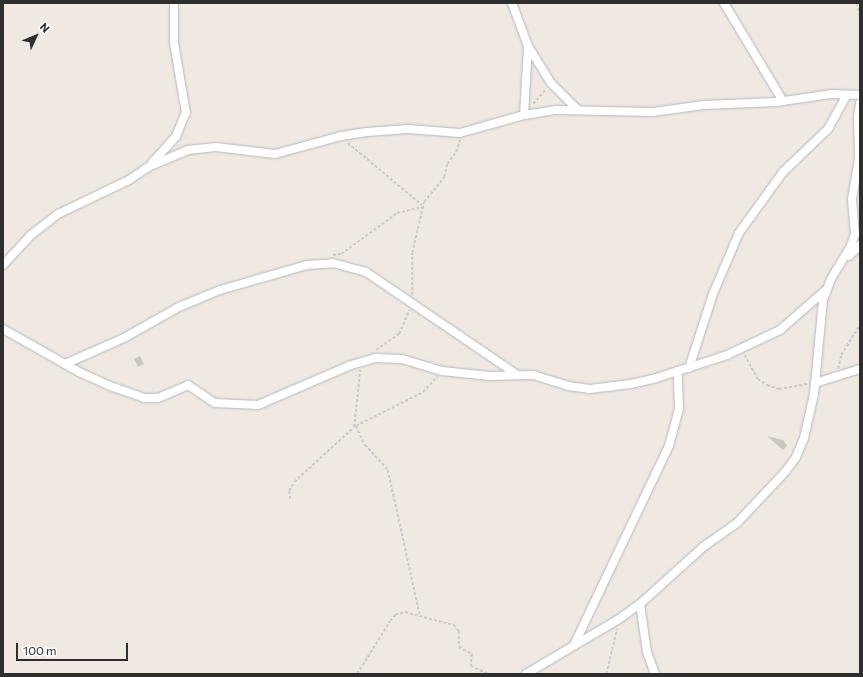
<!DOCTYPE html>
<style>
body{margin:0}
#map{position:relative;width:863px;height:677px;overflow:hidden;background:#efe9e1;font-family:Commissioner,sans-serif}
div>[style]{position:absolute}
.building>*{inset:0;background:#cbc7bf}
.path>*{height:1.5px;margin-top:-0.75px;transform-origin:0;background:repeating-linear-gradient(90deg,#c9c9c9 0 3px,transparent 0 5px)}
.roads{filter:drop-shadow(0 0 1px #b4b7c1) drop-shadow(0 0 1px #b4b7c1)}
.street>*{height:8px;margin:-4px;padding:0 4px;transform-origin:4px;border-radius:4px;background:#fff}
span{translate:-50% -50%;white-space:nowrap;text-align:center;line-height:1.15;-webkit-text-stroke:3px #fff;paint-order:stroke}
.frame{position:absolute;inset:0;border:4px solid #2e2e2e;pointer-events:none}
.north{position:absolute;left:16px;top:16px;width:40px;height:40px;-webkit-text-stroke:3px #fff;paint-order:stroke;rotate:46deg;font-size:11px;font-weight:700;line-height:16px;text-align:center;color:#2e2e2e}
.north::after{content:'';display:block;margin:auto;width:14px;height:18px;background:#2e2e2e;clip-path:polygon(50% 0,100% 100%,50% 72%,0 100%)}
.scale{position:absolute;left:16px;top:643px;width:112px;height:18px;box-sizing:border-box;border:2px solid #2e2e2e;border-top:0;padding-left:5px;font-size:12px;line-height:14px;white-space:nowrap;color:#2e2e2e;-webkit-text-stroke:3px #fff;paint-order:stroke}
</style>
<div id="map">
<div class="building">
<i style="clip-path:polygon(140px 356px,144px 364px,138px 367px,134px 359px)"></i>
<i style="clip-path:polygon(767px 436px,783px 440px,787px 446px,783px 450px)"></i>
</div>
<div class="path">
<i style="left:857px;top:3px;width:13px;rotate:77deg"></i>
<i style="left:533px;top:104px;width:20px;rotate:-49deg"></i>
<i style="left:348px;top:143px;width:97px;rotate:40deg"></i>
<i style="left:333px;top:255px;width:8px;rotate:-7deg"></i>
<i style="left:341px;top:254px;width:69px;rotate:-36.2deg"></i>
<i style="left:397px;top:213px;width:26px;rotate:-13deg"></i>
<i style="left:412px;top:295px;width:42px;rotate:-90deg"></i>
<i style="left:412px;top:253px;width:52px;rotate:-76.8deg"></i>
<i style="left:424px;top:202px;width:32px;rotate:-51deg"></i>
<i style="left:444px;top:177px;width:13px;rotate:-77deg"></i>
<i style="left:447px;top:164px;width:15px;rotate:-53deg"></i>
<i style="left:456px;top:152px;width:13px;rotate:-72deg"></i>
<i style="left:376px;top:350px;width:28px;rotate:-35deg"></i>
<i style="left:399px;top:334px;width:26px;rotate:-67deg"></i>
<i style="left:745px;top:355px;width:27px;rotate:62deg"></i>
<i style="left:758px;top:379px;width:11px;rotate:34deg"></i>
<i style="left:767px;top:385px;width:13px;rotate:18deg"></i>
<i style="left:779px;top:389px;width:29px;rotate:-10deg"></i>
<i style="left:838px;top:369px;width:14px;rotate:-78deg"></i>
<i style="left:841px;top:355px;width:36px;rotate:-58deg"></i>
<i style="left:356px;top:426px;width:21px;rotate:65deg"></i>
<i style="left:365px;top:445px;width:34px;rotate:47deg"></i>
<i style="left:388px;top:470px;width:148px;rotate:77.6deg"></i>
<i style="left:356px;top:426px;width:75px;rotate:-26.9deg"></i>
<i style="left:423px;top:392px;width:21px;rotate:-47deg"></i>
<i style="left:290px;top:499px;width:8px;rotate:-97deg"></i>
<i style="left:289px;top:491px;width:10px;rotate:-61deg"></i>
<i style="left:294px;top:482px;width:81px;rotate:-42.5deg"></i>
<i style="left:354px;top:427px;width:57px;rotate:-84deg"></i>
<i style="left:357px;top:674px;width:62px;rotate:-58.1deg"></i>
<i style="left:390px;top:621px;width:8px;rotate:-50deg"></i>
<i style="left:395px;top:615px;width:10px;rotate:-17deg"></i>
<i style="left:405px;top:612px;width:51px;rotate:14.9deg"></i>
<i style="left:454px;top:625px;width:8px;rotate:50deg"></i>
<i style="left:459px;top:631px;width:16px;rotate:90deg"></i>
<i style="left:459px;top:647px;width:15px;rotate:28deg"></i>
<i style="left:472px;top:654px;width:12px;rotate:95deg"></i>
<i style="left:471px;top:666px;width:19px;rotate:25deg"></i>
<i style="left:606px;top:674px;width:46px;rotate:-76.3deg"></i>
</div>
<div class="roads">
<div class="street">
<i style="left:512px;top:3px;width:46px;rotate:69.6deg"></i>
<i style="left:528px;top:46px;width:44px;rotate:58.1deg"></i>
<i style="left:551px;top:83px;width:38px;rotate:45deg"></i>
<i style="left:724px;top:3px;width:114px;rotate:59deg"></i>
<i style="left:524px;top:115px;width:69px;rotate:-86.7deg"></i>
<i style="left:152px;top:163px;width:36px;rotate:-48deg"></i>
<i style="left:176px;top:136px;width:25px;rotate:-67deg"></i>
<i style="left:186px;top:113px;width:71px;rotate:-99.7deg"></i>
<i style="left:174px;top:43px;width:40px;rotate:-90deg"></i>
<i style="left:849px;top:256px;width:16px;rotate:-45deg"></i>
<i style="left:3px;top:265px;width:41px;rotate:-47deg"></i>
<i style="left:31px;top:235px;width:34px;rotate:-38deg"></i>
<i style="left:58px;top:214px;width:79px;rotate:-25.6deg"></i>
<i style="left:129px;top:180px;width:23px;rotate:-34deg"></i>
<i style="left:148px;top:167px;width:43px;rotate:-23deg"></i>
<i style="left:188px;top:150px;width:28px;rotate:-6deg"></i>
<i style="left:216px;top:147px;width:59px;rotate:6.8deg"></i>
<i style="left:275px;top:154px;width:68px;rotate:-15.3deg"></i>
<i style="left:341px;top:136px;width:26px;rotate:-9deg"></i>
<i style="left:367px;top:132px;width:41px;rotate:-4.2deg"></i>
<i style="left:408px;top:129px;width:52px;rotate:4.4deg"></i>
<i style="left:460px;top:133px;width:66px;rotate:-15.7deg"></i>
<i style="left:524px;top:115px;width:33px;rotate:-9deg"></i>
<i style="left:557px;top:110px;width:96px;rotate:1.2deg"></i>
<i style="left:653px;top:112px;width:51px;rotate:-7.8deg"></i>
<i style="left:704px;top:105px;width:73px;rotate:-2.4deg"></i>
<i style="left:777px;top:102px;width:56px;rotate:-8.3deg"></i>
<i style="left:832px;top:94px;width:28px;rotate:2deg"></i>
<i style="left:3px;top:329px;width:87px;rotate:29.5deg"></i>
<i style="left:79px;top:372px;width:34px;rotate:24deg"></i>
<i style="left:110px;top:386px;width:36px;rotate:19deg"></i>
<i style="left:144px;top:398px;width:14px"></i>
<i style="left:158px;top:398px;width:33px;rotate:-23deg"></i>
<i style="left:188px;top:385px;width:32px;rotate:34deg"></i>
<i style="left:215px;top:403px;width:43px;rotate:2.7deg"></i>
<i style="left:258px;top:405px;width:101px;rotate:-23.3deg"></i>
<i style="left:351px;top:365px;width:25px;rotate:-16deg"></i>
<i style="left:375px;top:358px;width:27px;rotate:2deg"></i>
<i style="left:402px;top:359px;width:42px;rotate:16.7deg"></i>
<i style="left:442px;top:371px;width:48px;rotate:5.9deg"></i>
<i style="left:490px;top:376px;width:43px;rotate:-1.3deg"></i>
<i style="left:533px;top:375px;width:37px;rotate:17deg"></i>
<i style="left:568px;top:386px;width:22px;rotate:8deg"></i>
<i style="left:590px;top:389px;width:41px;rotate:-7deg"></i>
<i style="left:631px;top:384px;width:26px;rotate:-13deg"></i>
<i style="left:656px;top:378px;width:75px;rotate:-17.9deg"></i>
<i style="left:727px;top:355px;width:59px;rotate:-25.3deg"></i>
<i style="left:780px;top:330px;width:62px;rotate:-41.1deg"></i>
<i style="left:65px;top:364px;width:64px;rotate:-23.8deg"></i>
<i style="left:124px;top:338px;width:63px;rotate:-29.4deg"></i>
<i style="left:179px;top:307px;width:44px;rotate:-22.5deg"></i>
<i style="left:220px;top:290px;width:91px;rotate:-16deg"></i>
<i style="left:307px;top:265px;width:26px;rotate:-4deg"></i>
<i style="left:333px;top:263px;width:34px;rotate:15deg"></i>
<i style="left:366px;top:272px;width:181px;rotate:34.2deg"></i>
<i style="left:689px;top:368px;width:78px;rotate:-72deg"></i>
<i style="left:713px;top:294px;width:66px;rotate:-66.9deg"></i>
<i style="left:739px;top:233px;width:75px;rotate:-54.2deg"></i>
<i style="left:783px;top:172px;width:62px;rotate:-43.7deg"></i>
<i style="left:828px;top:129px;width:39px;rotate:-61deg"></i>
<i style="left:815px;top:383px;width:47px;rotate:-17.3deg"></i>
<i style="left:640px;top:604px;width:49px;rotate:81.7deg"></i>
<i style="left:647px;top:652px;width:23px;rotate:70deg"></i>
<i style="left:574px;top:645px;width:221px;rotate:-64.5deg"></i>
<i style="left:669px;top:446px;width:38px;rotate:-75deg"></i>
<i style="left:679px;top:409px;width:38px;rotate:-92deg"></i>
<i style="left:526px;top:674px;width:108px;rotate:-30.6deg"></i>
<i style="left:619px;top:619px;width:26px;rotate:-36deg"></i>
<i style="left:640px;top:604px;width:85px;rotate:-42.1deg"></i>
<i style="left:703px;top:547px;width:42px;rotate:-35.2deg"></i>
<i style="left:737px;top:523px;width:71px;rotate:-46.7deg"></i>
<i style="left:786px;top:471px;width:17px;rotate:-54deg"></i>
<i style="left:796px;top:457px;width:21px;rotate:-67deg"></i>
<i style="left:804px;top:438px;width:45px;rotate:-77.2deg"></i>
<i style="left:814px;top:394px;width:94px;rotate:-84.5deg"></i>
<i style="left:823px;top:300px;width:22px;rotate:-69deg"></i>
<i style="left:831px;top:279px;width:39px;rotate:-59deg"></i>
<i style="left:851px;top:246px;width:13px;rotate:-72deg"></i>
<i style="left:855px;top:234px;width:35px;rotate:-95deg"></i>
<i style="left:852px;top:199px;width:42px;rotate:-80.3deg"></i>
<i style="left:859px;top:158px;width:41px;rotate:-91.4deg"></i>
<i style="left:858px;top:117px;width:14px;rotate:-82deg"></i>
</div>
</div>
<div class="frame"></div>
<div class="north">N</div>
<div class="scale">100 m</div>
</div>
